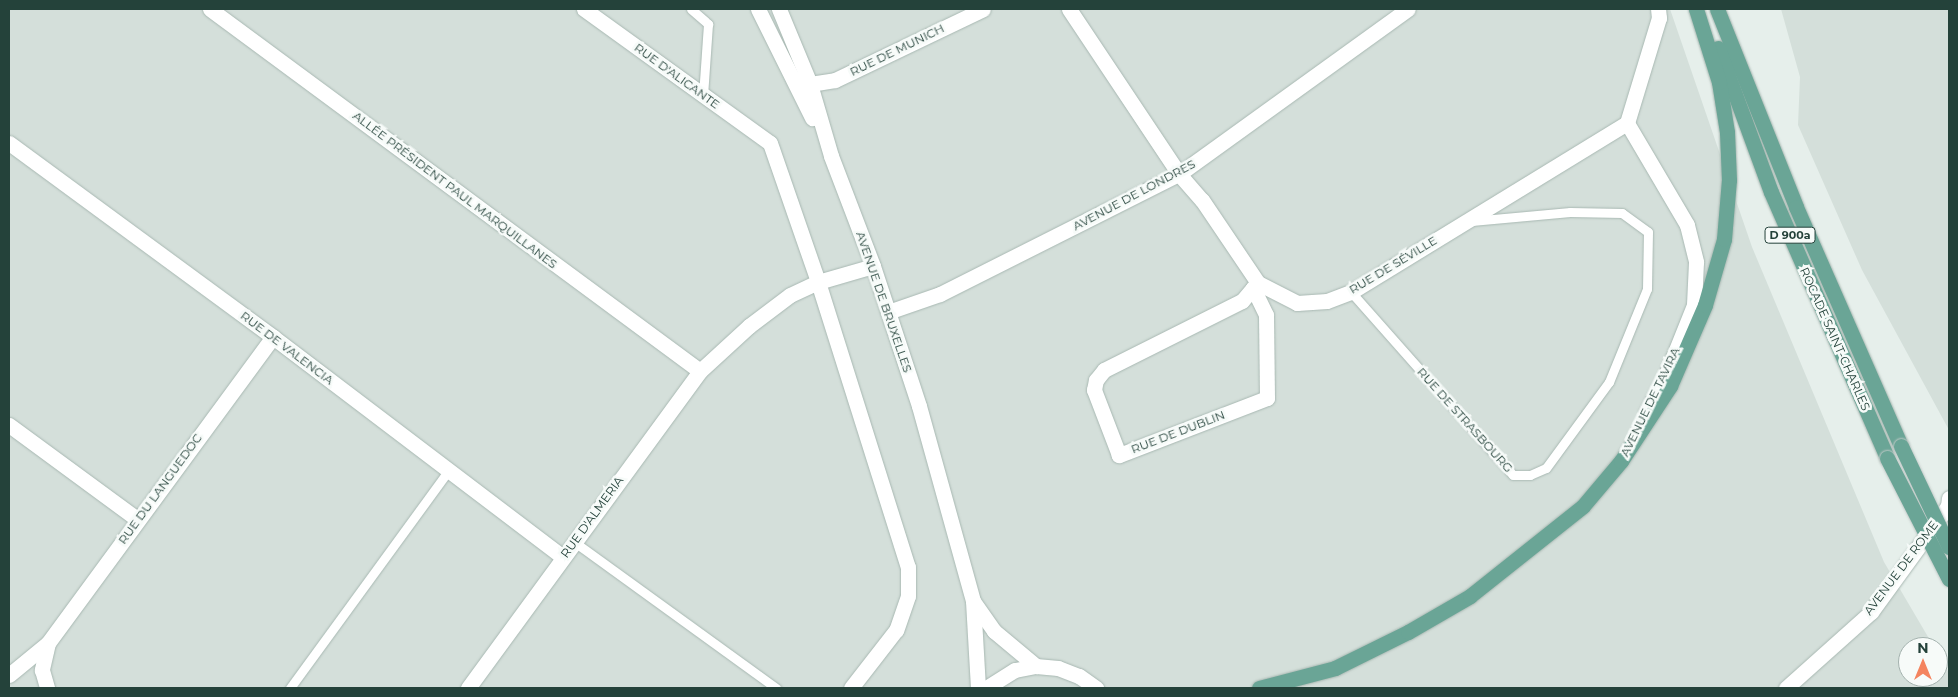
<!DOCTYPE html>
<meta charset="utf-8">
<style>
body{margin:0}
#map{position:relative;width:1958px;height:697px;overflow:hidden;background:#e6efeb;font-family:Montserrat,sans-serif}
div>[style]{position:absolute}
.built>*{inset:0;background:#d4dfda}
.roads{filter:drop-shadow(0 0 1px #a8b8b2) drop-shadow(0 0 1px #a8b8b2)}
.service>*{height:9px;margin:-4.5px;padding:0 4.5px;transform-origin:4.5px;border-radius:4.5px;background:#fff}
.minor>*{height:15px;margin:-7.5px;padding:0 7.5px;transform-origin:7.5px;border-radius:7.5px;background:#fff}
.tertiary>*{height:15px;margin:-7.5px;padding:0 7.5px;transform-origin:7.5px;border-radius:7.5px;background:#fff}
.primary>*{height:15px;margin:-7.5px;padding:0 7.5px;transform-origin:7.5px;border-radius:7.5px;background:#6aa596}
.bridges{filter:drop-shadow(0 0 1px #c2cac8) drop-shadow(0 0 1px #c2cac8)}
.primary-bridge>*{height:15px;margin:-7.5px;padding:0 7.5px;transform-origin:7.5px;border-radius:7.5px;background:#6aa596}
span{translate:-50% -50%;white-space:nowrap;text-align:center;line-height:1.15;-webkit-text-stroke:5px #f7fbf9;paint-order:stroke}
.shield-label span{padding:1px 4px;background:#f7fbf9;border:1px solid;border-radius:4px;-webkit-text-stroke-width:0}
.shield-label{font-size:11px;color:#24423a;font-weight:700}
.street-label{font-size:12px;color:#24423a}
.frame{position:absolute;inset:0;border:10px solid #24423a;pointer-events:none}
.north{position:absolute;left:1898px;top:637px;width:50px;height:50px;box-sizing:border-box;background:#f7fbf9;border:1px solid #a3b1ad;border-radius:50%;rotate:0deg;font-size:14px;font-weight:700;line-height:20px;text-align:center;color:#24423a}
.north::after{content:'';display:block;margin:auto;width:18px;height:22px;background:#f4845f;clip-path:polygon(50% 0,100% 100%,50% 72%,0 100%)}
</style>
<div id="map">
<div class="built">
<i style="clip-path:polygon(9px 9px,1670px 9px,1752px 247px,1884px 562px,1934px 647px,1908px 647px,1908px 677px,1938px 677px,1938px 654px,1949px 673px,1949px 688px,9px 688px)"></i>
<i style="clip-path:polygon(1781px 9px,1949px 9px,1949px 430px,1862px 270px,1798px 125px,1800px 77px)"></i>
</div>
<div class="roads">
<div class="service">
<i style="left:691px;top:9px;width:23px;rotate:41deg"></i>
<i style="left:708px;top:24px;width:71px;rotate:94deg"></i>
<i style="left:1351px;top:292px;width:244px;rotate:48.5deg"></i>
<i style="left:1513px;top:475px;width:17px"></i>
<i style="left:1530px;top:475px;width:17px;rotate:-24deg"></i>
<i style="left:1546px;top:468px;width:107px;rotate:-53.8deg"></i>
<i style="left:1609px;top:382px;width:100px;rotate:-67.8deg"></i>
<i style="left:1647px;top:289px;width:57px;rotate:-89deg"></i>
<i style="left:1648px;top:232px;width:32px;rotate:-144deg"></i>
<i style="left:1622px;top:213px;width:52px;rotate:-178.9deg"></i>
<i style="left:1570px;top:212px;width:99px;rotate:174.8deg"></i>
<i style="left:573px;top:541px;width:251px;rotate:35.9deg"></i>
<i style="left:290px;top:688px;width:270px;rotate:-53.9deg"></i>
</div>
<div class="minor">
<i style="left:210px;top:9px;width:609px;rotate:36.46deg"></i>
<i style="left:584px;top:9px;width:229px;rotate:35.8deg"></i>
<i style="left:770px;top:143px;width:147px;rotate:70.9deg"></i>
<i style="left:818px;top:282px;width:299px;rotate:72.5deg"></i>
<i style="left:908px;top:567px;width:29px;rotate:90deg"></i>
<i style="left:908px;top:596px;width:36px;rotate:109deg"></i>
<i style="left:896px;top:630px;width:73px;rotate:127.8deg"></i>
<i style="left:758px;top:9px;width:122px;rotate:63.6deg"></i>
<i style="left:779px;top:9px;width:81px;rotate:67.5deg"></i>
<i style="left:810px;top:84px;width:75px;rotate:73.7deg"></i>
<i style="left:831px;top:156px;width:118px;rotate:69.1deg"></i>
<i style="left:873px;top:266px;width:147px;rotate:71.8deg"></i>
<i style="left:919px;top:406px;width:202px;rotate:74.5deg"></i>
<i style="left:973px;top:601px;width:87px;rotate:86.7deg"></i>
<i style="left:1069px;top:9px;width:198px;rotate:56.3deg"></i>
<i style="left:1179px;top:174px;width:35px;rotate:49deg"></i>
<i style="left:1202px;top:200px;width:100px;rotate:56deg"></i>
<i style="left:1258px;top:283px;width:44px;rotate:27.1deg"></i>
<i style="left:1297px;top:303px;width:30px;rotate:-4deg"></i>
<i style="left:1327px;top:301px;width:26px;rotate:-21deg"></i>
<i style="left:1351px;top:292px;width:324px;rotate:-31.5deg"></i>
<i style="left:1627px;top:123px;width:110px;rotate:-73.1deg"></i>
<i style="left:1659px;top:18px;width:9px;rotate:-96deg"></i>
<i style="left:810px;top:84px;width:25px;rotate:-9deg"></i>
<i style="left:835px;top:80px;width:164px;rotate:-25.6deg"></i>
<i style="left:1627px;top:123px;width:118px;rotate:59.5deg"></i>
<i style="left:1687px;top:225px;width:38px;rotate:76deg"></i>
<i style="left:1696px;top:262px;width:43px;rotate:92.7deg"></i>
<i style="left:1694px;top:305px;width:75px;rotate:111.8deg"></i>
<i style="left:1666px;top:375px;width:43px;rotate:117.8deg"></i>
<i style="left:9px;top:143px;width:328px;rotate:36.3deg"></i>
<i style="left:273px;top:337px;width:363px;rotate:37.2deg"></i>
<i style="left:1253px;top:288px;width:30px;rotate:64deg"></i>
<i style="left:1266px;top:315px;width:83px;rotate:89.3deg"></i>
<i style="left:1267px;top:398px;width:159px;rotate:158.9deg"></i>
<i style="left:1119px;top:455px;width:70px;rotate:-111deg"></i>
<i style="left:1094px;top:390px;width:10px;rotate:-79deg"></i>
<i style="left:1096px;top:380px;width:13px;rotate:-51deg"></i>
<i style="left:1104px;top:370px;width:154px;rotate:-26.6deg"></i>
<i style="left:1242px;top:301px;width:17px;rotate:-50deg"></i>
<i style="left:1253px;top:288px;width:7px;rotate:-45deg"></i>
<i style="left:888px;top:312px;width:55px;rotate:-19.1deg"></i>
<i style="left:940px;top:294px;width:267px;rotate:-26.7deg"></i>
<i style="left:1179px;top:174px;width:282px;rotate:-35.8deg"></i>
<i style="left:9px;top:425px;width:159px;rotate:36.3deg"></i>
<i style="left:973px;top:601px;width:37px;rotate:55deg"></i>
<i style="left:994px;top:631px;width:55px;rotate:39.8deg"></i>
<i style="left:48px;top:643px;width:380px;rotate:-53.7deg"></i>
<i style="left:9px;top:675px;width:50px;rotate:-39.4deg"></i>
<i style="left:48px;top:643px;width:28px;rotate:103deg"></i>
<i style="left:42px;top:670px;width:19px;rotate:74deg"></i>
<i style="left:468px;top:688px;width:393px;rotate:-53.8deg"></i>
<i style="left:700px;top:371px;width:67px;rotate:-42.6deg"></i>
<i style="left:749px;top:326px;width:51px;rotate:-37.1deg"></i>
<i style="left:790px;top:295px;width:31px;rotate:-25deg"></i>
<i style="left:818px;top:282px;width:57px;rotate:-16.2deg"></i>
</div>
<div class="tertiary">
<i style="left:986px;top:688px;width:34px;rotate:-32deg"></i>
<i style="left:1015px;top:670px;width:21px;rotate:-11deg"></i>
<i style="left:1036px;top:666px;width:22px;rotate:5deg"></i>
<i style="left:1058px;top:668px;width:22px;rotate:21deg"></i>
<i style="left:1079px;top:676px;width:21px;rotate:35deg"></i>
<i style="left:1786px;top:688px;width:114px;rotate:-41.8deg"></i>
<i style="left:1871px;top:612px;width:131px;rotate:-54deg"></i>
<i style="left:1948px;top:506px;width:8px;rotate:-83deg"></i>
</div>
<div class="primary">
<i style="left:1717px;top:9px;width:213px;rotate:68.2deg"></i>
<i style="left:1796px;top:207px;width:261px;rotate:66.3deg"></i>
<i style="left:1718px;top:48px;width:153px;rotate:69.8deg"></i>
<i style="left:1771px;top:192px;width:290px;rotate:66.4deg"></i>
<i style="left:1259px;top:688px;width:79px;rotate:-14.7deg"></i>
<i style="left:1335px;top:668px;width:81px;rotate:-26.3deg"></i>
<i style="left:1408px;top:632px;width:72px;rotate:-30.1deg"></i>
<i style="left:1470px;top:596px;width:144px;rotate:-38.5deg"></i>
<i style="left:1583px;top:506px;width:59px;rotate:-49.8deg"></i>
<i style="left:1621px;top:461px;width:90px;rotate:-56.8deg"></i>
<i style="left:1670px;top:386px;width:88px;rotate:-66.6deg"></i>
<i style="left:1705px;top:305px;width:69px;rotate:-73.9deg"></i>
<i style="left:1724px;top:239px;width:59px;rotate:-85.2deg"></i>
<i style="left:1729px;top:180px;width:48px;rotate:-92.4deg"></i>
<i style="left:1727px;top:132px;width:51px;rotate:-99.1deg"></i>
<i style="left:1719px;top:82px;width:77px;rotate:-107.5deg"></i>
</div>
</div>
<div class="bridges">
<div class="primary-bridge">
<i style="left:1901px;top:446px;width:112px;rotate:64.6deg"></i>
<i style="left:1887px;top:458px;width:136px;rotate:62.9deg"></i>
</div>
</div>
<div class="shield-label">
<span style="left:1790px;top:235px">D 900a</span>
</div>
<div class="street-label">
<span style="left:897px;top:50px;rotate:-26deg">RUE DE MUNICH</span>
<span style="left:677px;top:76px;rotate:36deg">RUE D'ALICANTE</span>
<span style="left:455px;top:190px;rotate:37deg">ALLÉE PRÉSIDENT PAUL MARQUILLANES</span>
<span style="left:1134px;top:195px;rotate:-28deg">AVENUE DE LONDRES</span>
<span style="left:1393px;top:265px;rotate:-31deg">RUE DE SÉVILLE</span>
<span style="left:884px;top:302px;rotate:71deg">AVENUE DE BRUXELLES</span>
<span style="left:1835px;top:339px;rotate:66deg">ROCADE SAINT-CHARLES</span>
<span style="left:287px;top:348px;rotate:37deg">RUE DE VALENCIA</span>
<span style="left:1650px;top:402px;rotate:-64deg">AVENUE DE TAVIRA</span>
<span style="left:1465px;top:420px;rotate:48deg">RUE DE STRASBOURG</span>
<span style="left:1178px;top:432px;rotate:-21deg">RUE DE DUBLIN</span>
<span style="left:160px;top:489px;rotate:-54deg">RUE DU LANGUEDOC</span>
<span style="left:592px;top:517px;rotate:-54deg">RUE D'ALMERIA</span>
<span style="left:1901px;top:568px;rotate:-53deg">AVENUE DE ROME</span>
</div>
<div class="frame"></div>
<div class="north">N</div>
</div>
